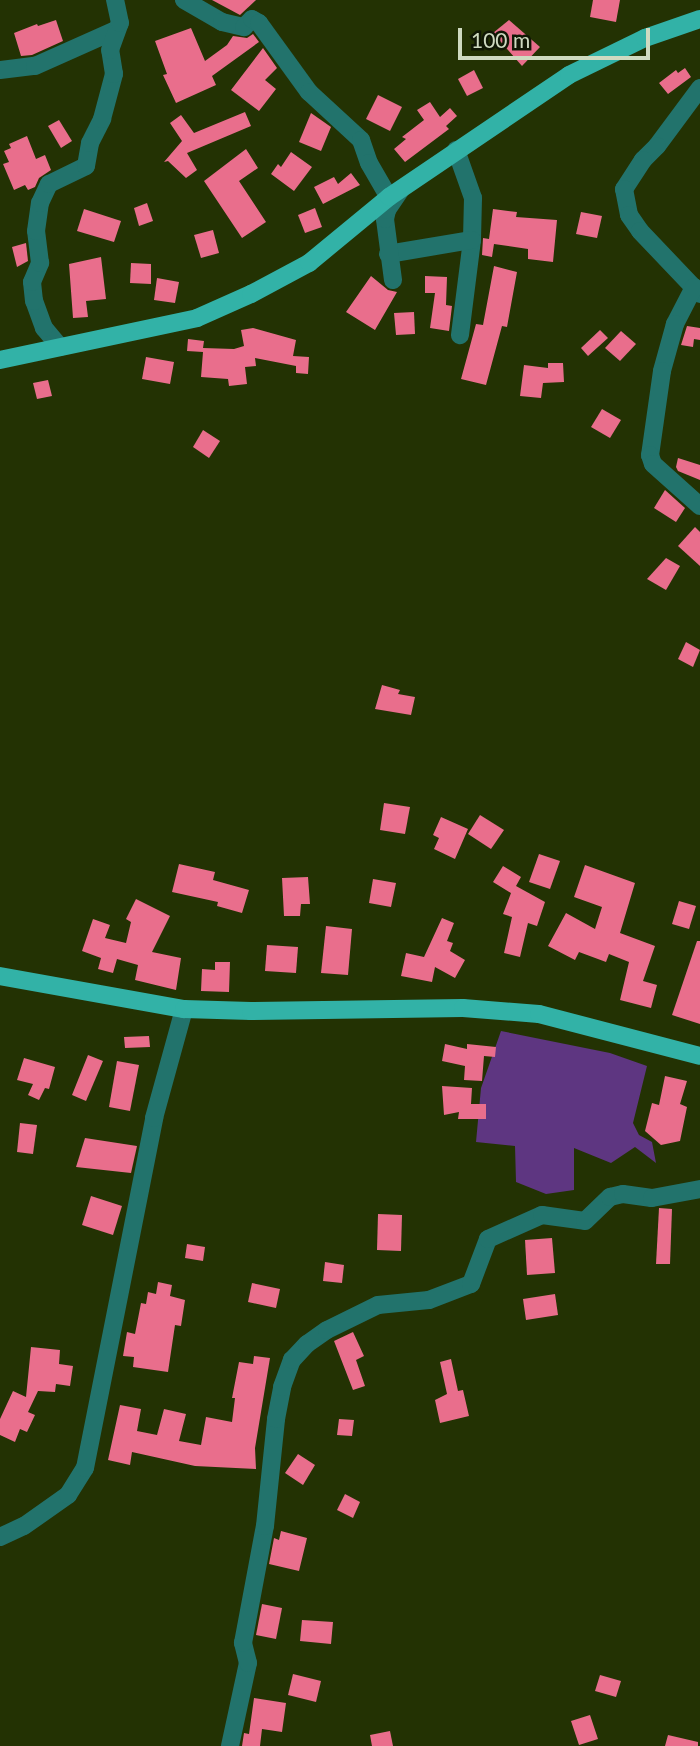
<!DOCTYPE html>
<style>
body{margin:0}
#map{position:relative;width:700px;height:1746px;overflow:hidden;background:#233203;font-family:Lato,sans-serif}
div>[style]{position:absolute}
.green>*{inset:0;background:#5e3681}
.building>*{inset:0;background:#e96e8c}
.minor>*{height:18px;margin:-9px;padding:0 9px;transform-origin:9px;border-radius:9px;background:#22736c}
.major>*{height:18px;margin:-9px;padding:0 9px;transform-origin:9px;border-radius:9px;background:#32b2a7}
span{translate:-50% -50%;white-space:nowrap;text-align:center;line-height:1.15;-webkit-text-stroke:7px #101705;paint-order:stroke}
.scale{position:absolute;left:458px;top:28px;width:192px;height:32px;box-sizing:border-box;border:4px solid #cfdac1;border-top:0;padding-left:9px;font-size:21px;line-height:24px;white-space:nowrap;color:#cfdac1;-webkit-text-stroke:5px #101705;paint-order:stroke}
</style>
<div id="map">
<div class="green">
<i style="clip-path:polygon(501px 1031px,610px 1053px,647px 1066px,633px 1123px,639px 1135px,652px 1142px,656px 1163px,635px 1147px,611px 1163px,574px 1148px,574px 1190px,546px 1194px,516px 1182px,515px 1146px,476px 1142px,481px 1088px)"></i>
</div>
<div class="building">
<i style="clip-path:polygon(212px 0,256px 0,240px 15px)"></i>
<i style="clip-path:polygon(593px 0,620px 0,616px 22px,590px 17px)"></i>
<i style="clip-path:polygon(56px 20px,63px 41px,32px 55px,21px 56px,14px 33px,37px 24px,38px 26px)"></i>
<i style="clip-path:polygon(509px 20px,540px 47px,522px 66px,493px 33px)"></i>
<i style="clip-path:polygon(191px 28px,205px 61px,227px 45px,233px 36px,247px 38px,253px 34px,259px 42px,212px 76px,216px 85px,176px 103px,163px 75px,167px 74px,155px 41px)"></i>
<i style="clip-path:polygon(263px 48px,277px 68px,265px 80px,276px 89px,259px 111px,231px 90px)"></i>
<i style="clip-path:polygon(685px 68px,691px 77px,668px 94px,659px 83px,676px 70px,678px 73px)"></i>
<i style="clip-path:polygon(474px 70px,483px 88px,467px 96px,458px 79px)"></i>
<i style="clip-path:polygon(378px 95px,402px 107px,390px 131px,366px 119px)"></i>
<i style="clip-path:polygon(430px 102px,440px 117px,450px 108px,457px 116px,446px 126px,449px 129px,405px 162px,394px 149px,406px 139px,402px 137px,424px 120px,417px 110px)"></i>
<i style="clip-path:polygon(245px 112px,251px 126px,187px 153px,197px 170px,186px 178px,168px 161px,164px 162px,182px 141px,170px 123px,181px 115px,194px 133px)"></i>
<i style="clip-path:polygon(311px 113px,331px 127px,321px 151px,299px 142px)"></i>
<i style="clip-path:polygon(59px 120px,72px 141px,61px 148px,48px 126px)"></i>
<i style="clip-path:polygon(27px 136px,36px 159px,45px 155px,51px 170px,39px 178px,35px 187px,28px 190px,25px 185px,14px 190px,3px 164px,9px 162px,4px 151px,11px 148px,9px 144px)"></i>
<i style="clip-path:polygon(246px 149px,258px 168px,239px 181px,266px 222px,242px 238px,204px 181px)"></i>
<i style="clip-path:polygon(291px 152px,312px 167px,294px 191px,271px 174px,278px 164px,281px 167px)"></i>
<i style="clip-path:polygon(351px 173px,360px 185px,323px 204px,314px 187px,334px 177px,338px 184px)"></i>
<i style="clip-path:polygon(147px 203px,153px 221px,139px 226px,134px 208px)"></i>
<i style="clip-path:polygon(315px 208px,322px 227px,305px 233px,298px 215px)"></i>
<i style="clip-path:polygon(84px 209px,121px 221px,114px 242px,77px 231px)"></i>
<i style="clip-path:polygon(493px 209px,517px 212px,516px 217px,557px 220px,553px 262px,528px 259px,528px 249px,494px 244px,492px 257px,482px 255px,483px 238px,489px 239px)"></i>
<i style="clip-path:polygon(581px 212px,602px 216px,597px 238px,576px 234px)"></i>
<i style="clip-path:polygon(213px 230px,219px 253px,201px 258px,194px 235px)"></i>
<i style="clip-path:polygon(26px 243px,28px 261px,17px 267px,12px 247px)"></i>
<i style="clip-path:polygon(101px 257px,106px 299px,86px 301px,88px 317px,73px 318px,69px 264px)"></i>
<i style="clip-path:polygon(131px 263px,151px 264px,151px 284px,130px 283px)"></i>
<i style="clip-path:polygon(494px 266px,517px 272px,507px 327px,502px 326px,486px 385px,461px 379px,476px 324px,483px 325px)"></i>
<i style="clip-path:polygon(371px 276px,388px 290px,397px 292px,375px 330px,346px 312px)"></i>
<i style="clip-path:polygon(425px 276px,447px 277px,446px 305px,452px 306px,449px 331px,430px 328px,435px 293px,425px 293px)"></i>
<i style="clip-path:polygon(157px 278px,179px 282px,175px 303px,154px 300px)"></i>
<i style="clip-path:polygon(414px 312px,415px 334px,396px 335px,394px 313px)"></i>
<i style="clip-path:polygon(687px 326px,700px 328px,700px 340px,694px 339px,693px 347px,681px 345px)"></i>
<i style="clip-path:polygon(253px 328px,296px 340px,293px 356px,309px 357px,308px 374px,296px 373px,296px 366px,255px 358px,256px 366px,245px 367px,247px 384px,229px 386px,228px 379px,201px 377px,203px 352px,187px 351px,188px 339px,204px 341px,203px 348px,234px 349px,244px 346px,241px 330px)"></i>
<i style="clip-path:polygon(600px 330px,608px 338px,588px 356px,581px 348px)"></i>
<i style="clip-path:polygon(621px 331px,636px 344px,620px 361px,605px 348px)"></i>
<i style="clip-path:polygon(146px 357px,174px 362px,170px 384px,142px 379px)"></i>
<i style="clip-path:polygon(548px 363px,563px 363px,564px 382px,543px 383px,541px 398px,520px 396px,524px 365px,548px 368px)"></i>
<i style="clip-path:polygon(48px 380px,52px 396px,37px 399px,33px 383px)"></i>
<i style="clip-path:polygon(602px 409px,621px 420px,610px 438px,591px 427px)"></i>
<i style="clip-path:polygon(203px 430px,220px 441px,209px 458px,193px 447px)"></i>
<i style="clip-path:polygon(678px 458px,700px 465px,700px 480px,678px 471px,676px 467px)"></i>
<i style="clip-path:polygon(665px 490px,685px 508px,676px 522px,654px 508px)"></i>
<i style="clip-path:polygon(695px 527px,700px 532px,700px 566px,678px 546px)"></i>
<i style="clip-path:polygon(666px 558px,680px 566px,666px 590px,647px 579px)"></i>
<i style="clip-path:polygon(686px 642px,700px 650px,693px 667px,678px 659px)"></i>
<i style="clip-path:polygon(382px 685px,400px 690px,398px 694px,415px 697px,411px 715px,375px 709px)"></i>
<i style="clip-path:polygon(384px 803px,410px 807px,405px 834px,380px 830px)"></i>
<i style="clip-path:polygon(480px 815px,504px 830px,491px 849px,468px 834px)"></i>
<i style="clip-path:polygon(441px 817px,468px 829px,455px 859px,434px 849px,439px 838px,433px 835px)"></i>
<i style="clip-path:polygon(539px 854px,560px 861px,550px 889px,529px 882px)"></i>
<i style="clip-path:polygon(179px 864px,215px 872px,213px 880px,249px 890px,242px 913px,217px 906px,218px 902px,172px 892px)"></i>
<i style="clip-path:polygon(585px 865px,635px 883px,620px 933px,655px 946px,643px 981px,657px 985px,651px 1008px,620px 1000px,629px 962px,609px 954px,606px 962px,579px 952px,575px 960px,548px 946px,566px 913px,595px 929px,602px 907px,574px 897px)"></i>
<i style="clip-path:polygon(503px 866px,521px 877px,516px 886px,545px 902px,537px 926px,528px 923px,520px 957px,504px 953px,512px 917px,503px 914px,511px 893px,493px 882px)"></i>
<i style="clip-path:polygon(308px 877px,310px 904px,301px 904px,300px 916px,284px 916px,282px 878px)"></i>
<i style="clip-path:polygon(373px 879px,396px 883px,391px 907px,369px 903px)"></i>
<i style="clip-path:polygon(136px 899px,170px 916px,152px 952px,181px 958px,176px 990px,135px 980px,138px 965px,117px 959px,113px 973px,98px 969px,101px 958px,82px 951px,93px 919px,110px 925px,105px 938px,126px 943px,131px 922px,126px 919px)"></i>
<i style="clip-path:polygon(679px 901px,696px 906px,689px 929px,672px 924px)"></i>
<i style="clip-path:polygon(442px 918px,454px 923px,447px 941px,453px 943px,450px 951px,465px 960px,455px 978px,435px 967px,432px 982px,401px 976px,406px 953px,424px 957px)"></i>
<i style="clip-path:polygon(326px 926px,352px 929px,348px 975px,321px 973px)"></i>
<i style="clip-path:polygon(697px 941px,700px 941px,700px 1024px,672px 1015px)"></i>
<i style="clip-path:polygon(267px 945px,298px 947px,296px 973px,265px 971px)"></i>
<i style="clip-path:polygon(215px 962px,230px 962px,229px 992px,201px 991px,202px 969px,215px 970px)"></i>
<i style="clip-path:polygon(149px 1036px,150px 1047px,125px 1048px,124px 1037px)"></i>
<i style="clip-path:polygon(445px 1044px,467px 1049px,467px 1044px,496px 1047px,495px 1057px,484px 1056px,482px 1081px,464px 1080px,465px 1066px,442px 1061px)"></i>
<i style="clip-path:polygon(88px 1055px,103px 1061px,86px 1101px,72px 1095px)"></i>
<i style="clip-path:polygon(24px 1058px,55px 1067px,49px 1089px,45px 1088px,39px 1100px,28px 1095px,33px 1084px,17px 1080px)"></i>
<i style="clip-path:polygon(117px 1061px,139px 1065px,130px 1111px,109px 1107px)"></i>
<i style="clip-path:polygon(665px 1076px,687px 1081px,680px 1104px,687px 1107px,680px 1141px,661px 1145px,645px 1131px,652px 1103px,659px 1105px)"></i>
<i style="clip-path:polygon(442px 1086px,472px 1088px,471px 1104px,486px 1104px,486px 1119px,458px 1119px,459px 1112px,444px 1115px)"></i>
<i style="clip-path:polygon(20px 1123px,37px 1125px,33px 1154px,17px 1152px)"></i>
<i style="clip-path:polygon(85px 1138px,137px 1146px,131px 1173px,76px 1167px)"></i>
<i style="clip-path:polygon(91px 1196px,122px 1206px,113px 1235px,82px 1225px)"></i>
<i style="clip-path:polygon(659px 1208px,672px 1209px,670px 1264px,656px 1264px)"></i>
<i style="clip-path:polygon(378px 1214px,402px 1215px,401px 1251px,377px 1250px)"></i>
<i style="clip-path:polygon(552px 1238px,555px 1273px,527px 1275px,525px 1240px)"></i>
<i style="clip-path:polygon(187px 1244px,205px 1247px,203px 1261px,185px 1258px)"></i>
<i style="clip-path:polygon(325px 1262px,344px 1265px,342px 1283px,323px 1281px)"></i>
<i style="clip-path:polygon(158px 1282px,172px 1285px,170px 1296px,185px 1300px,181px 1326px,175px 1325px,168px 1372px,133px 1367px,134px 1357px,123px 1356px,127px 1332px,135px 1334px,141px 1303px,146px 1304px,148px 1292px,156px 1294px)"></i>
<i style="clip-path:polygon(252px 1283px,280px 1289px,276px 1308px,248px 1302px)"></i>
<i style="clip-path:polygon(555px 1294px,558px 1315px,526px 1320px,523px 1299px)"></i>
<i style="clip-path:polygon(353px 1332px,364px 1356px,356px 1360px,365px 1386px,353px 1390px,334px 1341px)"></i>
<i style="clip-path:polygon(31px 1347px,60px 1350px,59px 1364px,73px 1366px,70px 1386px,56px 1384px,55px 1392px,38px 1391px,28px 1412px,35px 1415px,27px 1432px,20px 1429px,15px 1442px,0 1435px,0 1419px,13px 1391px,26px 1397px)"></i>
<i style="clip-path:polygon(254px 1356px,270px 1358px,255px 1448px,256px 1469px,195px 1466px,132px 1452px,130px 1465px,108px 1460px,120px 1405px,141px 1409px,137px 1431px,157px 1435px,164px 1409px,186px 1414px,179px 1441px,201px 1445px,206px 1417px,232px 1422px,235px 1398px,232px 1398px,239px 1362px,253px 1364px)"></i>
<i style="clip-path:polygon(451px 1359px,458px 1391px,463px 1390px,469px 1416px,440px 1423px,435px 1400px,447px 1394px,440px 1362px)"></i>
<i style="clip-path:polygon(339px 1419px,354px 1420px,352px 1436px,337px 1435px)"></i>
<i style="clip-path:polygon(298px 1454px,315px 1465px,303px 1485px,285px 1473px)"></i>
<i style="clip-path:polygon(345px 1494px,360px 1502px,353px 1518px,337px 1510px)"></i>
<i style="clip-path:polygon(281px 1531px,307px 1538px,299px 1571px,269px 1564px,274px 1538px,279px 1540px)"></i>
<i style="clip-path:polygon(262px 1604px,282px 1608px,276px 1639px,256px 1635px)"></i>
<i style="clip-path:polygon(302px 1620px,333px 1622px,331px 1644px,300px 1641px)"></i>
<i style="clip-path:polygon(293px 1674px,321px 1681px,316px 1702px,288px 1695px)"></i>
<i style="clip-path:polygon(600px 1675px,621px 1681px,616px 1697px,595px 1691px)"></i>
<i style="clip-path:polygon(254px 1698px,286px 1703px,282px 1732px,262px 1729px,260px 1746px,242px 1746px,244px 1733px,249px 1734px)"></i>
<i style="clip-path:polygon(590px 1715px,598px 1739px,579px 1745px,571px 1721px)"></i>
<i style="clip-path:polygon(390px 1731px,393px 1746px,372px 1746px,370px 1735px)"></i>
<i style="clip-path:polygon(668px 1735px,698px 1742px,698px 1746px,665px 1746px)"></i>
</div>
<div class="minor">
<i style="left:184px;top:0;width:44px;rotate:30.1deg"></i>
<i style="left:222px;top:22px;width:23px;rotate:13deg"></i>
<i style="left:244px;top:27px;width:11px;rotate:-45deg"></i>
<i style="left:252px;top:19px;width:8px;rotate:30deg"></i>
<i style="left:259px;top:23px;width:85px;rotate:54.1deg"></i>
<i style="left:309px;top:92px;width:71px;rotate:42.7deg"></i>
<i style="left:361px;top:140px;width:24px;rotate:71deg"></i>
<i style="left:369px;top:163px;width:39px;rotate:60deg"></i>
<i style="left:0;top:70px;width:35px;rotate:-7deg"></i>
<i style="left:35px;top:66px;width:89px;rotate:-24deg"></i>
<i style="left:700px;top:88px;width:72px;rotate:126.6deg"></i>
<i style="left:657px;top:146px;width:20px;rotate:135deg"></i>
<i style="left:643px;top:160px;width:35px;rotate:123deg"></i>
<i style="left:624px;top:189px;width:26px;rotate:79deg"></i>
<i style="left:629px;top:215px;width:19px;rotate:55deg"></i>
<i style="left:640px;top:231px;width:87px;rotate:46.4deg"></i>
<i style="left:456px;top:150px;width:51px;rotate:70.5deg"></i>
<i style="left:473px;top:198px;width:42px;rotate:91.4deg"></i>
<i style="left:472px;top:240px;width:96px;rotate:97.2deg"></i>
<i style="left:388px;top:254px;width:85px;rotate:-9.5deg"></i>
<i style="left:393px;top:280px;width:62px;rotate:-97.5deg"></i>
<i style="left:385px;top:219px;width:9px;rotate:-77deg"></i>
<i style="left:387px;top:210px;width:23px;rotate:-56deg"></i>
<i style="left:694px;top:287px;width:42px;rotate:117.2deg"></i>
<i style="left:675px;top:324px;width:49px;rotate:105.5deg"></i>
<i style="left:662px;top:371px;width:85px;rotate:98.1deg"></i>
<i style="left:650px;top:455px;width:9px;rotate:72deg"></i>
<i style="left:653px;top:464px;width:63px;rotate:41.8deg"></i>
<i style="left:60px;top:347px;width:25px;rotate:-130deg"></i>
<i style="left:44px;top:328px;width:29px;rotate:-110deg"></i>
<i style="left:34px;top:301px;width:19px;rotate:-96deg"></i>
<i style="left:32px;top:282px;width:21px;rotate:-67deg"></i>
<i style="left:40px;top:263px;width:32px;rotate:-97deg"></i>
<i style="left:36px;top:231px;width:28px;rotate:-82deg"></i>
<i style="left:40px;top:203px;width:21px;rotate:-65deg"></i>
<i style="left:49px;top:184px;width:41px;rotate:-25.9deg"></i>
<i style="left:86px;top:166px;width:23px;rotate:-80deg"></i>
<i style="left:90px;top:143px;width:27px;rotate:-63deg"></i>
<i style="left:102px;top:119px;width:47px;rotate:-75.1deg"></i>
<i style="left:114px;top:74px;width:24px;rotate:-99deg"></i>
<i style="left:110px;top:50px;width:29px;rotate:-70deg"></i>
<i style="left:120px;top:23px;width:24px;rotate:-102deg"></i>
<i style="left:0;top:1537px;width:26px;rotate:-25deg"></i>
<i style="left:24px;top:1526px;width:54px;rotate:-35.2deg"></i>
<i style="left:68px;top:1495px;width:32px;rotate:-58deg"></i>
<i style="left:85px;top:1468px;width:357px;rotate:-78.8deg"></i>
<i style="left:154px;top:1118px;width:113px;rotate:-74.6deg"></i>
<i style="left:230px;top:1746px;width:85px;rotate:-77.8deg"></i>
<i style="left:248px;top:1663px;width:21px;rotate:-104deg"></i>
<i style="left:243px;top:1643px;width:119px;rotate:-79.4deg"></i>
<i style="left:265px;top:1526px;width:108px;rotate:-84.1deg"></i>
<i style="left:276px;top:1419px;width:33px;rotate:-79deg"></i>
<i style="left:282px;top:1387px;width:29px;rotate:-70deg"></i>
<i style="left:292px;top:1360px;width:22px;rotate:-47deg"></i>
<i style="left:307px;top:1344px;width:24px;rotate:-35deg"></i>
<i style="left:327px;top:1330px;width:57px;rotate:-26.1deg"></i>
<i style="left:378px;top:1305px;width:51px;rotate:-5.6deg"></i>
<i style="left:429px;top:1300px;width:45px;rotate:-20.9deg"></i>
<i style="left:471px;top:1284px;width:48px;rotate:-69.3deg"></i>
<i style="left:488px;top:1239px;width:59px;rotate:-24deg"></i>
<i style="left:542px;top:1215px;width:43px;rotate:7.9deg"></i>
<i style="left:585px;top:1221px;width:35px;rotate:-44deg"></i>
<i style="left:610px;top:1197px;width:13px;rotate:-13deg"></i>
<i style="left:623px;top:1194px;width:29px;rotate:8deg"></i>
<i style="left:652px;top:1198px;width:49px;rotate:-10.6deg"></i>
</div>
<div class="major">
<i style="left:0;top:360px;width:201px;rotate:-12deg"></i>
<i style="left:197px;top:318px;width:59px;rotate:-24deg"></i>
<i style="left:251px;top:294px;width:66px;rotate:-28.1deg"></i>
<i style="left:309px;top:263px;width:104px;rotate:-39.5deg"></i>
<i style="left:389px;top:197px;width:217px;rotate:-34.1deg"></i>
<i style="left:569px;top:75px;width:85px;rotate:-26deg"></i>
<i style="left:645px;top:38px;width:58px;rotate:-19.1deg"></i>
<i style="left:0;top:976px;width:187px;rotate:10.2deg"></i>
<i style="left:184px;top:1009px;width:67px;rotate:1.7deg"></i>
<i style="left:251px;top:1011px;width:212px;rotate:-0.8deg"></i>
<i style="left:463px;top:1008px;width:76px;rotate:4.5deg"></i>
<i style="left:539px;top:1014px;width:166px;rotate:14.6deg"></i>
</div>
<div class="scale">100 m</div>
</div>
